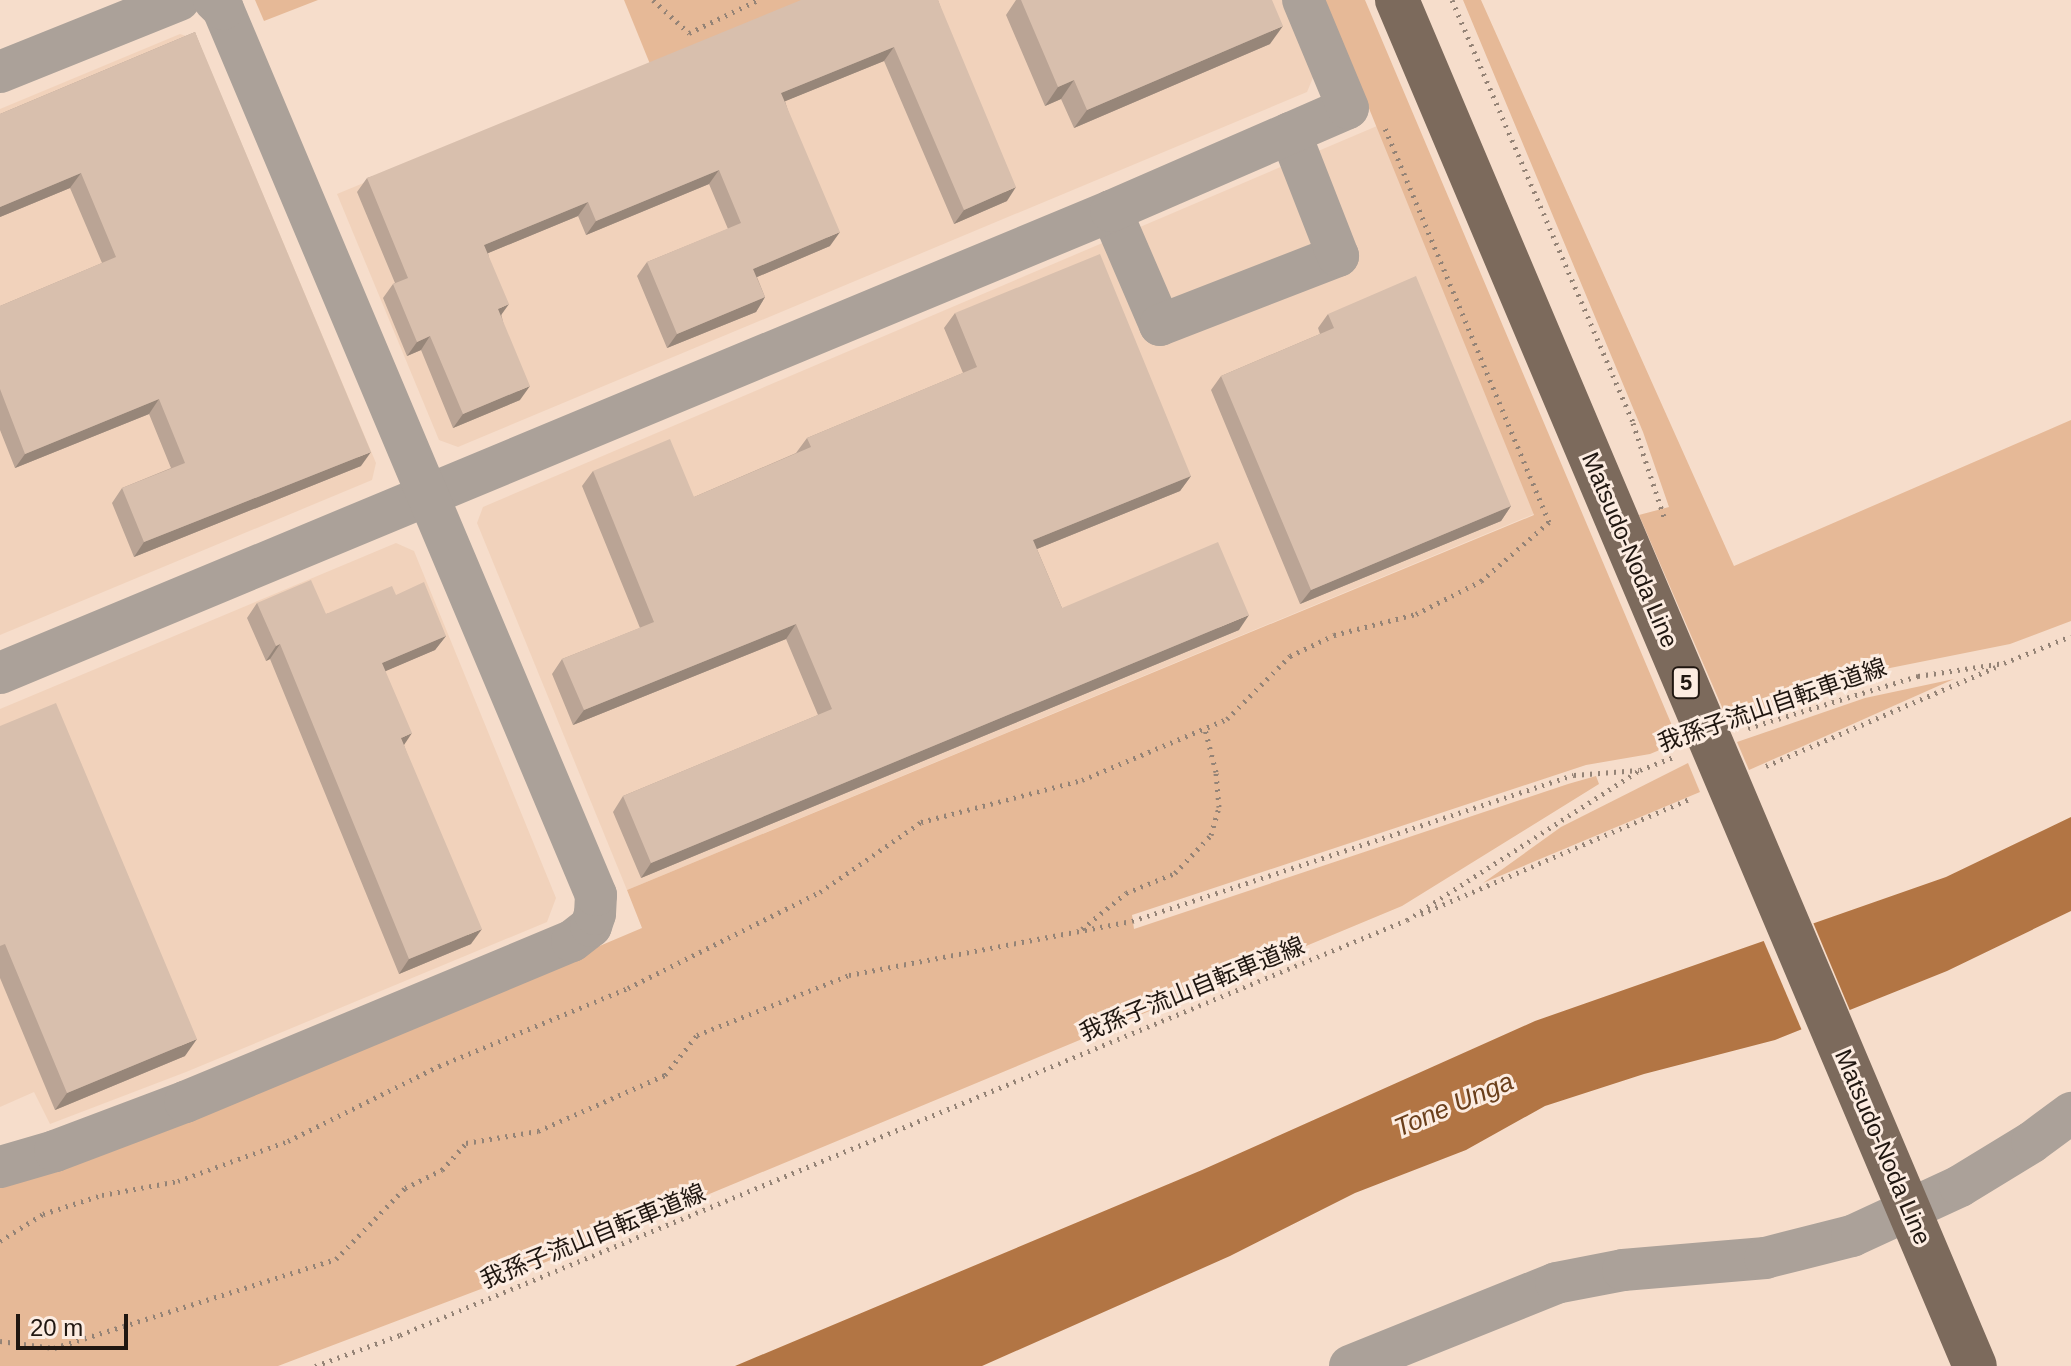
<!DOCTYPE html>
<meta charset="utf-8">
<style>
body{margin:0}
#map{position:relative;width:2071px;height:1366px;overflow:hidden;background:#f6ddcb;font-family:Helvetica,"Noto Sans JP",sans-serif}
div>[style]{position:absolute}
.built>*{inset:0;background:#f1d2bb}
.green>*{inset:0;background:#e6b997}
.water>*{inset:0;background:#b27544}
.pier>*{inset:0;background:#f6ddcb}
.path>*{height:5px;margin-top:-2.5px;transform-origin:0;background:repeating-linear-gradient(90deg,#948376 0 2px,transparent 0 8px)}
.minor>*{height:42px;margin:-21px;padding:0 21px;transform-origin:21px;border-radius:21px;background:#aba199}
.major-bridge>*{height:44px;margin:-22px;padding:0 22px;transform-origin:22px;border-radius:22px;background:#7c6a5c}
.wall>*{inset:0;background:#baa495}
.shaded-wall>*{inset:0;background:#978679}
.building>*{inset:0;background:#d8bfad}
span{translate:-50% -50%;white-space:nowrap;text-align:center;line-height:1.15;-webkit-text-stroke:6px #fcece1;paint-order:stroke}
.shield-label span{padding:2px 6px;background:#fcece1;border:2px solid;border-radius:6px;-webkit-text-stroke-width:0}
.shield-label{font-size:22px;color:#201711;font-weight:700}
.street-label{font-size:24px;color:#201711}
.water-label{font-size:26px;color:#6b3f1b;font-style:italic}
.scale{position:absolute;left:16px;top:1314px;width:112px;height:36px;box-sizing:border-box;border:4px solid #201711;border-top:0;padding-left:10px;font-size:24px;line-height:28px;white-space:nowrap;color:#201711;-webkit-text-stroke:6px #fcece1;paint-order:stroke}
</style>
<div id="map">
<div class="built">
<i style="clip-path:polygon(804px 0,1287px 0,1317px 68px,1307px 92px,458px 447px,439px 440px,337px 194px)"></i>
<i style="clip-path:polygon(180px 34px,198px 40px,376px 463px,372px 480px,0 635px,0 109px)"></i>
<i style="clip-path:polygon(1377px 126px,1534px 514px,627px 890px,477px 523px,483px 507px)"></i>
<i style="clip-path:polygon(396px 543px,414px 551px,556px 898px,547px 922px,186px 1072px,50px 1124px,34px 1092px,0 1107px,0 709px)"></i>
</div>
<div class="green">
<i style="clip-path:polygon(255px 0,318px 0,264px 21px)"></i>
<i style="clip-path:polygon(624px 0,804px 0,650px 64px)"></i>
<i style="clip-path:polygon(1325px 0,1365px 0,1679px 742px,1650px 754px,1586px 765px,1132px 915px,1134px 929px,1568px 784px,1596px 776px,1599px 784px,1402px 906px,481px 1289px,278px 1366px,0 1366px,0 1185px,228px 1103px,642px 928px,627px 890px,1534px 515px)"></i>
<i style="clip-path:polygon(1463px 0,1481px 0,1734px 566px,2071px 420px,2071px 621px,2010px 644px,1885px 669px,1728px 721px,1639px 515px,1669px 507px,1643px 432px)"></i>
<i style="clip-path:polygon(1954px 679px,1749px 770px,1737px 742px,1865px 698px)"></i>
<i style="clip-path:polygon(1688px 763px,1700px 792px,1483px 883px,1561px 827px)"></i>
</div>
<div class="water">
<i style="clip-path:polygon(2071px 817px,2071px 911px,1947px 971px,1775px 1040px,1644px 1074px,1545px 1106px,1466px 1150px,1355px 1193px,1230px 1256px,982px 1366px,735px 1366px,1202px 1170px,1535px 1021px,1946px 877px)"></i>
</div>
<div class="pier">
<i style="clip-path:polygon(1812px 920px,1851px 1013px,1803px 1033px,1762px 937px)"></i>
</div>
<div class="path">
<i style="left:653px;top:0;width:49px;rotate:42.5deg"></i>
<i style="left:689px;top:33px;width:76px;rotate:-25.6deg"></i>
<i style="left:1452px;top:0;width:460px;rotate:66.8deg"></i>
<i style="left:1633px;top:423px;width:99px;rotate:71.7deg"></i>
<i style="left:1748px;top:728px;width:178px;rotate:-17deg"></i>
<i style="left:1918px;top:676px;width:87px;rotate:-8.6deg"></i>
<i style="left:2004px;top:663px;width:72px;rotate:-21.9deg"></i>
<i style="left:1766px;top:766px;width:250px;rotate:-23.3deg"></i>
<i style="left:1421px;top:914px;width:294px;rotate:-23.2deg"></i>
<i style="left:1082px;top:929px;width:57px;rotate:-39.3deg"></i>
<i style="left:1126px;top:893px;width:53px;rotate:-22.2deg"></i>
<i style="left:1175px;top:873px;width:52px;rotate:-46.5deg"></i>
<i style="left:1211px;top:835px;width:29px;rotate:-74deg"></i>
<i style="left:1219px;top:807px;width:35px;rotate:-95deg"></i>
<i style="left:1216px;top:772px;width:44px;rotate:-104.3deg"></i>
<i style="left:0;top:1241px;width:51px;rotate:-32.1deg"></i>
<i style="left:43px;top:1214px;width:62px;rotate:-17.9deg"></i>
<i style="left:102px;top:1195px;width:77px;rotate:-10.4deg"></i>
<i style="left:178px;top:1181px;width:117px;rotate:-20deg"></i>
<i style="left:288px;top:1141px;width:169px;rotate:-26.4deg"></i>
<i style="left:439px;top:1066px;width:204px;rotate:-22.4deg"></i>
<i style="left:628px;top:988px;width:215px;rotate:-26.6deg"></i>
<i style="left:820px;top:892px;width:123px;rotate:-34.7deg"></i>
<i style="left:921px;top:822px;width:166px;rotate:-14.6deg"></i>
<i style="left:1082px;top:780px;width:157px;rotate:-22.8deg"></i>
<i style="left:1227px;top:719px;width:89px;rotate:-45deg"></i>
<i style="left:1290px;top:656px;width:49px;rotate:-25.5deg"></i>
<i style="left:1334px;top:635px;width:85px;rotate:-14.4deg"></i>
<i style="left:1416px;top:614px;width:73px;rotate:-26.9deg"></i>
<i style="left:1481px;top:581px;width:90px;rotate:-40.9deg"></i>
<i style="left:1549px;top:522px;width:429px;rotate:-112.6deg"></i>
<i style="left:0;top:1341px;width:54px;rotate:7.4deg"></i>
<i style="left:54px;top:1348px;width:296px;rotate:-17.5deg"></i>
<i style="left:336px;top:1259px;width:99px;rotate:-45.8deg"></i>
<i style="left:405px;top:1188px;width:41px;rotate:-25.9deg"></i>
<i style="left:442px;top:1170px;width:36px;rotate:-48deg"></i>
<i style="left:466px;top:1143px;width:73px;rotate:-9.5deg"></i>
<i style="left:538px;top:1131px;width:139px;rotate:-23.8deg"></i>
<i style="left:665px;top:1075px;width:51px;rotate:-51.3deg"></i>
<i style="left:697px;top:1035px;width:163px;rotate:-21.5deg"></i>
<i style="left:849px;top:975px;width:288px;rotate:-10.8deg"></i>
<i style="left:1132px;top:921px;width:465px;rotate:-18.3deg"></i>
<i style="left:1574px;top:775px;width:65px;rotate:-4.4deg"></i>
<i style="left:315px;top:1366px;width:90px;rotate:-20deg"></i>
<i style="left:400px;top:1335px;width:1089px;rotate:-22.4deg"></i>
<i style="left:1407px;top:920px;width:277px;rotate:-32.8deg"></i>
<i style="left:1640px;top:770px;width:39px;rotate:-21deg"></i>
</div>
<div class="minor">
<i style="left:0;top:72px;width:193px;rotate:-21.9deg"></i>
<i style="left:1111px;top:211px;width:124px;rotate:66.7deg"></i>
<i style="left:1160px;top:325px;width:191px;rotate:-21.2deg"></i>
<i style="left:1338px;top:256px;width:132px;rotate:-111.3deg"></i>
<i style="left:0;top:673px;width:1203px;rotate:-22.58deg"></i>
<i style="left:1111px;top:211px;width:258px;rotate:-23.5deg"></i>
<i style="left:1348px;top:108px;width:117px;rotate:-112.6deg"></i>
<i style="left:0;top:1167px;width:57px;rotate:-16.2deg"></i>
<i style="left:55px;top:1151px;width:139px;rotate:-20.7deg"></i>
<i style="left:185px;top:1102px;width:419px;rotate:-22.6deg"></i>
<i style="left:572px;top:941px;width:24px;rotate:-38deg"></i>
<i style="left:591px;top:926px;width:13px;rotate:-72deg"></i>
<i style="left:595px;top:914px;width:19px;rotate:-87deg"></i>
<i style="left:596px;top:895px;width:961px;rotate:-112.83deg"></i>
<i style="left:223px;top:9px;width:13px;rotate:-135deg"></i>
<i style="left:1350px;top:1366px;width:222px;rotate:-21.9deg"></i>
<i style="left:1556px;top:1283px;width:68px;rotate:-11deg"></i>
<i style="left:1623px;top:1270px;width:143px;rotate:-4.8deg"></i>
<i style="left:1765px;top:1258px;width:90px;rotate:-14.2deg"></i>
<i style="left:1852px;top:1236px;width:119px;rotate:-24.8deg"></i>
<i style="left:1960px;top:1186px;width:84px;rotate:-31.4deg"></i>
<i style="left:2032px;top:1142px;width:49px;rotate:-36.6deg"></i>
</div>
<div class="major-bridge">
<i style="left:1397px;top:0;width:1483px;rotate:67.07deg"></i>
</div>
<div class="wall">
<i style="clip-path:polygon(938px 0,1007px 201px,954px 224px,884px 61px,785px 101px,830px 246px,757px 277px,765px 297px,756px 312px,667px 348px,637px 276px,647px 262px,728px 229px,709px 184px,586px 235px,578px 216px,488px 253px,520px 400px,453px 428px,421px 350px,407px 356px,383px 298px,393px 284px,395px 283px,357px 192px,367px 178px)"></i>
<i style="clip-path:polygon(1016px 0,1272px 0,1270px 44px,1074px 128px,1061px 99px,1045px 106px,1006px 15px)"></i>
<i style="clip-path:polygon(195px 32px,361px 466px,134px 557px,112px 503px,122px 488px,171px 468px,149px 414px,15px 468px,0 430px,0 306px,102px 263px,70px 188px,0 217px,0 114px)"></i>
<i style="clip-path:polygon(955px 313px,1191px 476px,1180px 491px,1037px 549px,1062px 608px,1239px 630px,641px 878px,613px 812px,623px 796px,818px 715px,786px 639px,573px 725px,552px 674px,562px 659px,640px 628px,582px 486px,593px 471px,694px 497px,796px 453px,807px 438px,963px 373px,944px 328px)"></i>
<i style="clip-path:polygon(1328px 314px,1511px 506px,1501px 521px,1300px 604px,1211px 390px,1221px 376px,1320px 334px,1318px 328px)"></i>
<i style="clip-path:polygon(396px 595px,446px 636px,435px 650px,385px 671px,404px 745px,471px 944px,399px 974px,270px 659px,266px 661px,247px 618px,257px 603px,326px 614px)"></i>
<i style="clip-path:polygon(0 726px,185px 1056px,55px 1110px,0 978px)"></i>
</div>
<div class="shaded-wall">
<i style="clip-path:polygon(1283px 26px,1270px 44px,1074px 128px,1087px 110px)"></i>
<i style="clip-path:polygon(894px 47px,884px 61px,771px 107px,781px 93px)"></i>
<i style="clip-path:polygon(1074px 80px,1061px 99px,1045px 106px,1058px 87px)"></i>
<i style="clip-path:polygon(719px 170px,709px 184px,586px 235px,596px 221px)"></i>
<i style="clip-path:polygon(81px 173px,70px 188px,0 217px,0 207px)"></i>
<i style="clip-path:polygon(1016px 187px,1007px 201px,954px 224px,964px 210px)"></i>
<i style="clip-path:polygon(588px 202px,578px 216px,474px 259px,484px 245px)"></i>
<i style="clip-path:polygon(840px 232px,830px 246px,743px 283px,753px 269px)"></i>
<i style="clip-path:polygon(765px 297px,756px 312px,667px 348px,677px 334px)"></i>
<i style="clip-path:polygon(509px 304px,499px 318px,498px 309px)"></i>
<i style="clip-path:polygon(430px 336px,421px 350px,407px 356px,417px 342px)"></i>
<i style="clip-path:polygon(530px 386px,520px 400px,453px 428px,463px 414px)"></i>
<i style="clip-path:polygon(159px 399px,149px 414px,15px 468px,25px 454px)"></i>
<i style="clip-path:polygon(371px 452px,361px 466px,134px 557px,144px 542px)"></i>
<i style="clip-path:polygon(1191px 476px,1180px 491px,1022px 555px,1033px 540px)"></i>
<i style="clip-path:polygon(1511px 506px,1501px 521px,1300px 604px,1311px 590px)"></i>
<i style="clip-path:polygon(1249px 615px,1239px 630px,641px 878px,651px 863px)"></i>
<i style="clip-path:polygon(796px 624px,786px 639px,573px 725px,584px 710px)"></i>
<i style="clip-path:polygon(446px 636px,435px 650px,372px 677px,382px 663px)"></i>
<i style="clip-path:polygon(280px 644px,270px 659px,266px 661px,276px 646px)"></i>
<i style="clip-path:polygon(412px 733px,402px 748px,401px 738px)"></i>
<i style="clip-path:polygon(482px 929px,471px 944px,399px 974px,409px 959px)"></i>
<i style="clip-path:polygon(197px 1039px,185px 1056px,55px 1110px,67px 1093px)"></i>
</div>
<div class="building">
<i style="clip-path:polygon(801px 0,938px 0,1016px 187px,964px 210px,894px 47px,781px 93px,840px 232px,753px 269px,765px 297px,677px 334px,647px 262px,741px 223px,719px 170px,596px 221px,588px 202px,484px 245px,509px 304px,498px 309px,530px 386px,463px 414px,430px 336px,417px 342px,393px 284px,408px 278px,367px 178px)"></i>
<i style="clip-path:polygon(1021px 0,1272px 0,1283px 26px,1087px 110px,1074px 80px,1058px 87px)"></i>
<i style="clip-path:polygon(195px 32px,371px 452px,144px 542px,122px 488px,185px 463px,159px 399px,25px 454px,0 389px,0 306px,116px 257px,81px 173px,0 207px,0 114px)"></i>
<i style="clip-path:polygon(1100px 254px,1191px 476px,1033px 540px,1062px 608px,1218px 542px,1249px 615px,651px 863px,623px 796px,832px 709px,796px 624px,584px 710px,562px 659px,654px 622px,593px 471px,670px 439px,694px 497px,811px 447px,807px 438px,977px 367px,955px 313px)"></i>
<i style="clip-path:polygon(1416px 276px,1511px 506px,1311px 590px,1221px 376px,1334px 328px,1328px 314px)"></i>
<i style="clip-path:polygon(311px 580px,326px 614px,392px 586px,396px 595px,424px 582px,446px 636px,382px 663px,412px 733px,401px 738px,482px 929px,409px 959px,280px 644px,276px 646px,257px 603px)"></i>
<i style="clip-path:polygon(56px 703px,197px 1039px,67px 1093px,5px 944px,0 946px,0 726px)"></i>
</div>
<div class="shield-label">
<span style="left:1686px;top:683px">5</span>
</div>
<div class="street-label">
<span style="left:1630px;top:550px;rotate:67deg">Matsudo-Noda Line</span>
<span style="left:1772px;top:705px;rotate:-19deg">我孫子流山自転車道線</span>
<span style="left:1192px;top:989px;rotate:-22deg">我孫子流山自転車道線</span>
<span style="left:1883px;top:1147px;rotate:67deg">Matsudo-Noda Line</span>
<span style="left:593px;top:1236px;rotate:-22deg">我孫子流山自転車道線</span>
</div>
<div class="water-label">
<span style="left:1454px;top:1105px;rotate:-23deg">Tone Unga</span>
</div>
<div class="scale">20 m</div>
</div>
